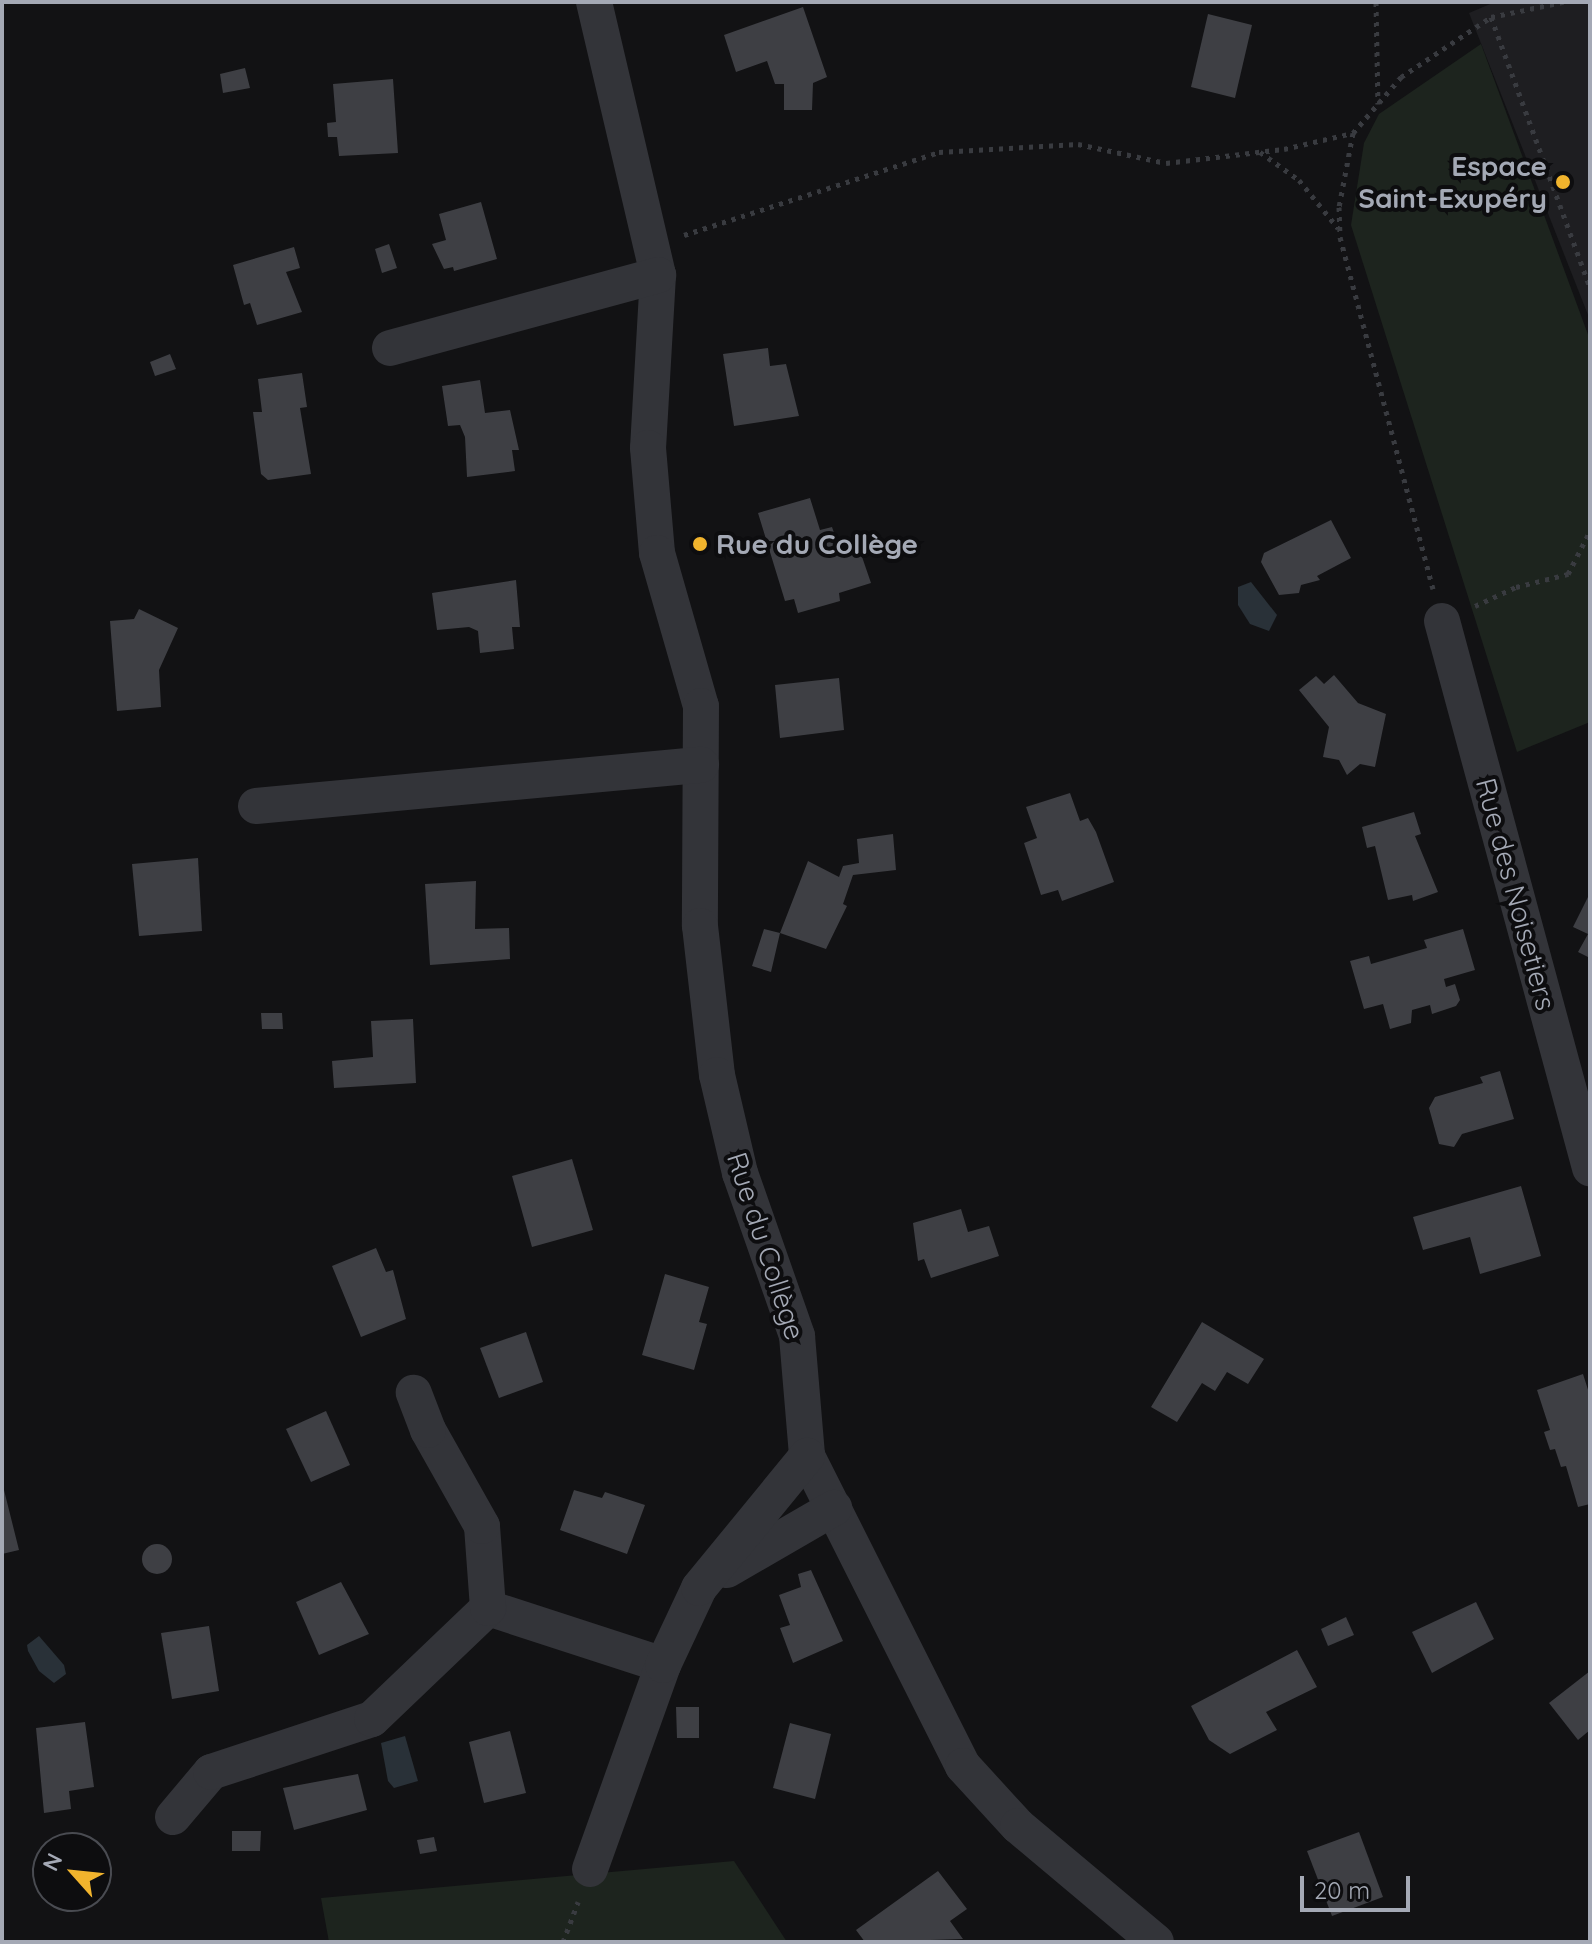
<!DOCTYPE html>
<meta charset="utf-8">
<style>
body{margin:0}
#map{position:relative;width:1592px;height:1944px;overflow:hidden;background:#121214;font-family:Quicksand,sans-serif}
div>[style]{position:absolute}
.built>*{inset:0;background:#1e1e21}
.green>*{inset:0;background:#1d241e}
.water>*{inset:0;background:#293138}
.building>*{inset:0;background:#3e3f44}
.round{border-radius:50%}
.path>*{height:5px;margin-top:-2.5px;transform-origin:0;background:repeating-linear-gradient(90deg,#393b40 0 4px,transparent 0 10px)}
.minor>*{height:36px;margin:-18px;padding:0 18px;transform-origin:18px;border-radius:18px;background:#333439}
.dots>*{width:22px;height:22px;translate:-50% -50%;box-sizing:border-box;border:4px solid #0d0d0f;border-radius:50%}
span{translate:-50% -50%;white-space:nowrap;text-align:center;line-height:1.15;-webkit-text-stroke:8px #0d0d0f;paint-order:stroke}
.poi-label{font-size:28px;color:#a4a9b5;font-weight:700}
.right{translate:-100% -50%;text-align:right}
.left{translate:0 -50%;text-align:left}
.street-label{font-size:28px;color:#a4a9b5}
.frame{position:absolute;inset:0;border:4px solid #a4a9b5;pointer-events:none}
.north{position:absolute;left:32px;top:1832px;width:80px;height:80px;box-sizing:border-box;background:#0d0d0f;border:2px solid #494b51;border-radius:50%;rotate:297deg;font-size:22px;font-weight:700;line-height:32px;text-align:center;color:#a4a9b5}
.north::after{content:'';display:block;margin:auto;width:28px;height:36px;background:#f1b42d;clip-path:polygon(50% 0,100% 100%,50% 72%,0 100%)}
.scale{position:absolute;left:1300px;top:1876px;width:110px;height:36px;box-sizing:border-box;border:4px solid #a4a9b5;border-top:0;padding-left:10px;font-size:24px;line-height:28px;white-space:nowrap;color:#a4a9b5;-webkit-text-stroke:6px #0d0d0f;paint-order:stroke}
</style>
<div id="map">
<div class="built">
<i style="clip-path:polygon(1495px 2px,1590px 2px,1590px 320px,1469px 13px)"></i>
</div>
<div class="green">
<i style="clip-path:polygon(1481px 44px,1590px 340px,1590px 722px,1517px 752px,1351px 225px,1364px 143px,1379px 114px)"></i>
<i style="clip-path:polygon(734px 1861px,787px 1942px,329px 1942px,321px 1898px)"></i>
</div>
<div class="water">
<i style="clip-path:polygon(1251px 582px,1277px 615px,1269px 631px,1250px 624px,1238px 605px,1238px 587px)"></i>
<i style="clip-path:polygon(39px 1636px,64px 1665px,66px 1674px,54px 1683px,39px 1671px,28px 1651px,27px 1645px)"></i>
<i style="clip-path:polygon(405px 1736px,418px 1781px,394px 1788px,388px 1781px,381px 1743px)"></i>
</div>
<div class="building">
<i style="clip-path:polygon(803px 7px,827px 77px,813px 83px,812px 110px,784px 110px,784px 84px,775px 84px,767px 61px,736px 72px,724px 35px)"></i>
<i style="clip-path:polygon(1208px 14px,1252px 25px,1235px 98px,1191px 87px)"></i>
<i style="clip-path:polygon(245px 68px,250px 88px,223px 93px,220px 74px)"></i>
<i style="clip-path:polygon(393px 79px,398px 153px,339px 156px,337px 137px,328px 137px,327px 123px,336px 122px,333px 84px)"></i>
<i style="clip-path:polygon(481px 202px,497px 259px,454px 271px,453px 267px,444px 269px,432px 244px,446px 240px,439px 214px)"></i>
<i style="clip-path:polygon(389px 244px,397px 268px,382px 273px,375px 249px)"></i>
<i style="clip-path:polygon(294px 247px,300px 268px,286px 272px,302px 312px,257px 325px,250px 303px,244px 305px,233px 265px)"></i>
<i style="clip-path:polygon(768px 348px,770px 366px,786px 364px,799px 416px,734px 426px,723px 354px)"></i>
<i style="clip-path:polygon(170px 354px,176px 369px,155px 376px,150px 362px)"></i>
<i style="clip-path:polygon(302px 373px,307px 407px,300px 408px,311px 474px,268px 480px,261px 474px,253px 412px,262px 412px,258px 379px)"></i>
<i style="clip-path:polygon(480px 380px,485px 413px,510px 410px,519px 450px,512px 450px,515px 471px,467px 477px,465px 437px,460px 425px,448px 426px,442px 386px)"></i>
<i style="clip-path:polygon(810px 498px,820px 530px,832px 527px,842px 556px,860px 551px,871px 583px,839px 593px,840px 601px,798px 613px,794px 599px,785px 601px,758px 513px)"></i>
<i style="clip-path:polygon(1331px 520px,1351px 558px,1317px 576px,1320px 580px,1301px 585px,1299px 593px,1279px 595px,1261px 562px,1264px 553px)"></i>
<i style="clip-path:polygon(516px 580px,520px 627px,512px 627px,514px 649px,480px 653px,478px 631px,469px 627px,437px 630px,432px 593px)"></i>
<i style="clip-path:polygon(139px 609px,178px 628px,159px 670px,161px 707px,117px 711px,110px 621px,134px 619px)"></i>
<i style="clip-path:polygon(1334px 675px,1358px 703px,1386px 714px,1375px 767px,1360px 764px,1347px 775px,1339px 760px,1323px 757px,1329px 727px,1299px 690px,1316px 676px,1324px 684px)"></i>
<i style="clip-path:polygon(839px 678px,844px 730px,780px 738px,775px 685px)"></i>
<i style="clip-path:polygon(1070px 793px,1080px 821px,1088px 818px,1096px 832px,1114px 882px,1062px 901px,1058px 890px,1041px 895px,1024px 843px,1037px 838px,1026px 807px)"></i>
<i style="clip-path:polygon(1414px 812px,1421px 834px,1415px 836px,1438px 892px,1413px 901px,1412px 895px,1388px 900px,1375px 846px,1367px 848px,1362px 827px)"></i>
<i style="clip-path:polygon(893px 834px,896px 870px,853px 875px,843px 904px,847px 906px,826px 949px,780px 933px,771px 972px,752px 966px,764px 929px,780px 933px,808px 861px,839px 877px,843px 866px,859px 863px,857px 839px)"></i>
<i style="clip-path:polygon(198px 858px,202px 931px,139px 936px,132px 864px)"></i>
<i style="clip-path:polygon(476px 881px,475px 929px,509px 928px,510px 959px,430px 965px,425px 884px)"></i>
<i style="clip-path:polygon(1590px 893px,1590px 958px,1578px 952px,1588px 934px,1573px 927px)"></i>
<i style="clip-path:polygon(1463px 929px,1475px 970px,1444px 979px,1446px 987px,1455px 984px,1460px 1000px,1456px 1006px,1432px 1014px,1430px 1005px,1412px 1010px,1411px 1023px,1390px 1029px,1383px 1004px,1364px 1009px,1350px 961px,1369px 956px,1371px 964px,1427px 948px,1424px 940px)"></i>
<i style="clip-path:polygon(261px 1013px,282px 1013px,283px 1029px,262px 1029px)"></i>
<i style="clip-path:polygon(413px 1019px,416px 1083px,334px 1088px,332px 1061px,373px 1057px,371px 1021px)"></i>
<i style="clip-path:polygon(1500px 1071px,1514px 1119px,1462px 1134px,1454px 1147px,1439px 1144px,1429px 1108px,1435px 1097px,1483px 1083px,1480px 1077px)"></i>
<i style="clip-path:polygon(572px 1159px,593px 1230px,532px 1247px,512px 1176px)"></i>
<i style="clip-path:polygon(1521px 1186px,1541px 1256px,1480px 1274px,1470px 1237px,1423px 1250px,1413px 1217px)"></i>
<i style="clip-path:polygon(961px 1209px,968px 1232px,989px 1226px,999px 1256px,931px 1278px,924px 1259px,918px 1261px,913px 1223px)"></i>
<i style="clip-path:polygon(376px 1248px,386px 1272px,393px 1270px,406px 1319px,361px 1337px,332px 1266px)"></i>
<i style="clip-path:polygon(665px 1274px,709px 1287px,699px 1322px,707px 1324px,694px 1370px,642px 1355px)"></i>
<i style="clip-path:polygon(1202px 1322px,1264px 1359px,1248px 1384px,1227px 1372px,1215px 1391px,1202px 1383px,1177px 1422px,1151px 1407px)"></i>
<i style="clip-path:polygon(526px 1332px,543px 1382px,499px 1398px,480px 1348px)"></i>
<i style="clip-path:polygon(1583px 1374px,1590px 1396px,1590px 1504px,1578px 1507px,1566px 1466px,1561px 1467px,1555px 1449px,1550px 1450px,1544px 1432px,1550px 1430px,1537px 1390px)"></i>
<i style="clip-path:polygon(326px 1411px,350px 1465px,311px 1482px,286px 1429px)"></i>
<i style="clip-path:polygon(4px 1490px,19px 1550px,2px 1554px,2px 1491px)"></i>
<i style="clip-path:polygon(574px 1490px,602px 1498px,605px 1492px,645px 1505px,627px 1554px,560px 1530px)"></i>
<i class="round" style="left:142px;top:1544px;width:30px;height:30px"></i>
<i style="clip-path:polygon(811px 1570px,843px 1641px,793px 1663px,780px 1628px,790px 1625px,779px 1595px,801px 1587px,798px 1574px)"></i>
<i style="clip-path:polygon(341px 1582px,369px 1634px,319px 1655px,296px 1602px)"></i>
<i style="clip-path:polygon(1476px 1602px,1494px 1639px,1432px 1673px,1412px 1632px)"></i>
<i style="clip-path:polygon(1346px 1617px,1354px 1635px,1328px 1646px,1321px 1629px)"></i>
<i style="clip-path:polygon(209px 1626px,219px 1691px,172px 1699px,161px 1633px)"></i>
<i style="clip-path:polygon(1297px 1650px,1317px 1687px,1266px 1712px,1277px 1730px,1230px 1754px,1209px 1740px,1191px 1706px)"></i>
<i style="clip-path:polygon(1590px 1671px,1590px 1730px,1578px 1740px,1549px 1703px)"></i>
<i style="clip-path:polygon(676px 1707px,699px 1707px,699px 1738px,677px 1738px)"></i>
<i style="clip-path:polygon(85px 1722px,94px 1787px,69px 1791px,71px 1809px,44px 1813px,36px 1728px)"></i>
<i style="clip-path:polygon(790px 1723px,831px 1734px,815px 1799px,773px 1788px)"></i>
<i style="clip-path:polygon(510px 1731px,526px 1793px,484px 1803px,469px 1742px)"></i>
<i style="clip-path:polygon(358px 1774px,367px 1810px,294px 1830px,283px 1788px)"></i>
<i style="clip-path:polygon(232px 1831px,261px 1831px,260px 1851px,232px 1851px)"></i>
<i style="clip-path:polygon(1359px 1832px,1383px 1897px,1332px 1916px,1307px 1851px)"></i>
<i style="clip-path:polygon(434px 1837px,437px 1851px,420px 1854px,417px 1840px)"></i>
<i style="clip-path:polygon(938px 1871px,967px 1909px,950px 1921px,963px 1939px,865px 1942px,856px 1930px)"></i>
</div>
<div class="path">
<i style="left:1376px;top:2px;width:102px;rotate:88.9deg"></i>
<i style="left:1491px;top:17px;width:289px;rotate:69.9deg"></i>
<i style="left:1353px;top:133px;width:75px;rotate:100.7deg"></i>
<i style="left:1339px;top:207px;width:30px;rotate:88deg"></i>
<i style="left:1340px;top:237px;width:364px;rotate:75.2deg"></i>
<i style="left:1260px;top:152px;width:48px;rotate:35.7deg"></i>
<i style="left:1299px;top:180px;width:62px;rotate:50.9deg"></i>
<i style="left:684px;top:235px;width:268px;rotate:-18deg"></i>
<i style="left:939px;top:152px;width:139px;rotate:-3.3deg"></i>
<i style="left:1078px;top:144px;width:90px;rotate:12.2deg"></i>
<i style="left:1166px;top:163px;width:119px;rotate:-6.8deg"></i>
<i style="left:1284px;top:149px;width:71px;rotate:-13.1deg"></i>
<i style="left:1353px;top:133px;width:74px;rotate:-49.4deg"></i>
<i style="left:1401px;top:77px;width:108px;rotate:-33.7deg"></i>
<i style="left:1491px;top:17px;width:74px;rotate:-11.8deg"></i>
<i style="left:1475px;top:606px;width:45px;rotate:-24.9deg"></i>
<i style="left:1516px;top:587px;width:54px;rotate:-14deg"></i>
<i style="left:1568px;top:574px;width:48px;rotate:-62.9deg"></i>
<i style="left:563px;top:1942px;width:43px;rotate:-69.4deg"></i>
</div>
<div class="minor">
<i style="left:594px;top:2px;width:280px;rotate:76.8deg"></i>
<i style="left:658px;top:275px;width:173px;rotate:93.3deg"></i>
<i style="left:648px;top:448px;width:105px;rotate:85.1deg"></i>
<i style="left:657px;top:553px;width:159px;rotate:74deg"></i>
<i style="left:701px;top:706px;width:220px;rotate:90.3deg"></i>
<i style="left:700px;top:926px;width:150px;rotate:83.5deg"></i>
<i style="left:717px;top:1075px;width:101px;rotate:76.8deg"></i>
<i style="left:740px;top:1173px;width:173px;rotate:70.7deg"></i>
<i style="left:797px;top:1336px;width:120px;rotate:85.2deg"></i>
<i style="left:807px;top:1456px;width:347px;rotate:63.3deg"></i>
<i style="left:963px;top:1766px;width:81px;rotate:47.5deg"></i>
<i style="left:1018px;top:1826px;width:180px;rotate:40deg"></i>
<i style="left:390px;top:348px;width:278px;rotate:-15.2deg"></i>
<i style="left:1442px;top:621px;width:567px;rotate:74.86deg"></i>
<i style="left:256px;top:806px;width:447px;rotate:-5.3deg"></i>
<i style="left:727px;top:1570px;width:124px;rotate:-30.1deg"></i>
<i style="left:488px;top:1608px;width:184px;rotate:18deg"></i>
<i style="left:173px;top:1817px;width:59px;rotate:-49.8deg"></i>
<i style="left:211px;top:1772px;width:169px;rotate:-18.2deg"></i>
<i style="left:372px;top:1719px;width:161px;rotate:-43.7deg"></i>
<i style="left:488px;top:1608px;width:82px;rotate:-94.2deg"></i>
<i style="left:482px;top:1526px;width:110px;rotate:-119.4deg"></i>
<i style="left:428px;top:1430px;width:40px;rotate:-111deg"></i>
<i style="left:590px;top:1869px;width:217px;rotate:-70.3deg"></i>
<i style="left:663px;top:1665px;width:85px;rotate:-64.9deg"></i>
<i style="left:699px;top:1588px;width:171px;rotate:-50.7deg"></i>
</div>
<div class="dots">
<i style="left:1563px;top:182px;background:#f1b42d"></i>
<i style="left:700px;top:544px;background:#f1b42d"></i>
</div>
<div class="poi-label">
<span class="right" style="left:1547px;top:182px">Espace<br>Saint-Exupéry</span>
<span class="left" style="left:716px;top:544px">Rue du Collège</span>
</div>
<div class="street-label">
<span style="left:1516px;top:894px;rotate:75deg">Rue des Noisetiers</span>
<span style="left:766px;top:1246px;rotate:72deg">Rue du Collège</span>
</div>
<div class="frame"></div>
<div class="north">N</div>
<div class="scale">20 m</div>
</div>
